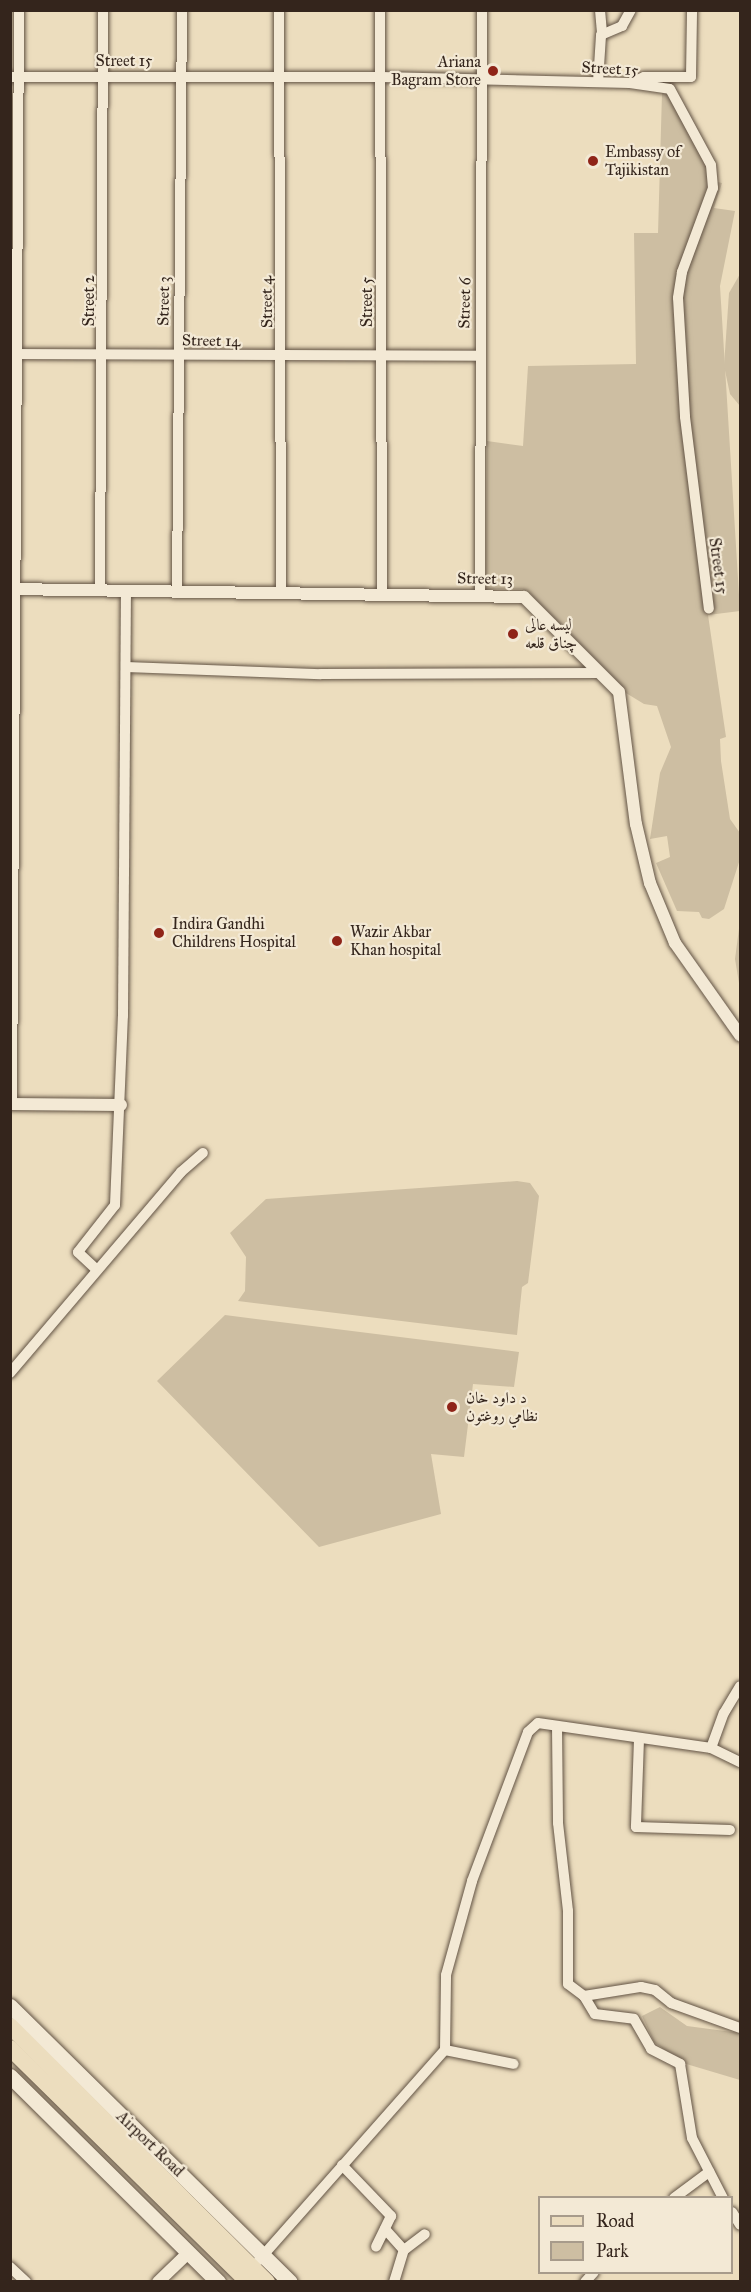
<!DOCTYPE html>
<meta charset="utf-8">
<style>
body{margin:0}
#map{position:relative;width:751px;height:2292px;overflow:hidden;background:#ecddbe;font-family:"IM FELL Great Primer",Amiri,serif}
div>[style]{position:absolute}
.green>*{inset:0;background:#cdbea2}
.roads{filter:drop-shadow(0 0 2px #625344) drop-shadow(0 0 2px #625344)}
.minor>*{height:10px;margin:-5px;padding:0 5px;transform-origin:5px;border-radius:5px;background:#f3e9d5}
.tertiary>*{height:12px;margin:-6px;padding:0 6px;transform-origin:6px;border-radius:6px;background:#f3e9d5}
.secondary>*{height:15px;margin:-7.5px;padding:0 7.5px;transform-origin:7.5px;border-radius:7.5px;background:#f3e9d5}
.primary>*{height:16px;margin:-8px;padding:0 8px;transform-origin:8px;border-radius:8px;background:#ecddbe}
.dots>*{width:16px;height:16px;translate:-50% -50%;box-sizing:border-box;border:3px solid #f3e9d5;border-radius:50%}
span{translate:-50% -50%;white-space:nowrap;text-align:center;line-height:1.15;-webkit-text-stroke:4.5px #f3e9d5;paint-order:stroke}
.street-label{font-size:16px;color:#34251c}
.poi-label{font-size:16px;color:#34251c}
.right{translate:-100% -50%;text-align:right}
.left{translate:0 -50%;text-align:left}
.frame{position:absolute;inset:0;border:12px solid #34251c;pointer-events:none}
.legend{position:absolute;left:538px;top:2196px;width:195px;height:78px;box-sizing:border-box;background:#f3e9d5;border:2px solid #a79b8b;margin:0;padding:8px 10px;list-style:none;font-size:18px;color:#34251c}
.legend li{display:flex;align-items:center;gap:12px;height:30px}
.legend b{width:30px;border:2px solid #a79b8b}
</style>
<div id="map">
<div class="green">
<i style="clip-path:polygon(662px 93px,668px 95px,708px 166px,708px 180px,722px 183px,714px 208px,735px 211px,720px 286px,740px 611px,708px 615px,726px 737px,720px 739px,721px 761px,730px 819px,740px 833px,740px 859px,724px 909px,709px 919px,702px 918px,699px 912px,677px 911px,656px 863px,670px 857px,667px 836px,650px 839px,660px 773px,671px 747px,657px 706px,644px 704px,626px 693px,541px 610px,531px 594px,522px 589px,486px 589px,487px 441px,523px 446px,528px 366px,636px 364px,634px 233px,658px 233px)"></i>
<i style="clip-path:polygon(740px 274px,740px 406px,730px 394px,724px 366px,729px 293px)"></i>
<i style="clip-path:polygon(740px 921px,740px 989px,735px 959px)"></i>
<i style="clip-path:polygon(517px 1181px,530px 1183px,539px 1196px,528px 1283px,522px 1287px,517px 1335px,238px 1301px,245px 1291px,246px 1257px,230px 1233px,266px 1199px)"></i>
<i style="clip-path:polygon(225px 1315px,519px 1352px,514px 1387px,473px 1384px,464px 1457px,431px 1454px,441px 1514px,319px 1547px,157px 1381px)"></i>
<i style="clip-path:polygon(660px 2007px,687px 2026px,740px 2033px,740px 2080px,683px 2063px,654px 2042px,642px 2016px)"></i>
</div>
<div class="roads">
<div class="minor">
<i style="left:279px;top:10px;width:583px;rotate:89.8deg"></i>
<i style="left:380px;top:10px;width:583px;rotate:89.8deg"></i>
<i style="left:600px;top:10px;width:24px;rotate:85deg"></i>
<i style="left:10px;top:77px;width:371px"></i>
<i style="left:381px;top:77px;width:249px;rotate:1.4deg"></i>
<i style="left:630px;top:83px;width:40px;rotate:8.5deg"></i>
<i style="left:670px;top:89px;width:86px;rotate:61.7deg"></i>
<i style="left:711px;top:165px;width:23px;rotate:85deg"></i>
<i style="left:713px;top:188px;width:90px;rotate:110.3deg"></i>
<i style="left:682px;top:272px;width:26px;rotate:99deg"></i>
<i style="left:678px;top:298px;width:119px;rotate:86.6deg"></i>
<i style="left:685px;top:417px;width:193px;rotate:82.9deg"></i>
<i style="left:598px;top:82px;width:47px;rotate:-86.3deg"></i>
<i style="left:601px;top:35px;width:23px;rotate:-23deg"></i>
<i style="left:622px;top:26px;width:18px;rotate:-61deg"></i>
<i style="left:630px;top:83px;width:15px;rotate:-23deg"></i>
<i style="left:644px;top:77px;width:47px"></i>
<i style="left:691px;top:77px;width:67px;rotate:-89.1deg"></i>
<i style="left:14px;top:354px;width:466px;rotate:0.2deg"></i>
<i style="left:100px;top:590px;width:580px;rotate:-89.7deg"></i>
<i style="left:177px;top:591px;width:581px;rotate:-89.51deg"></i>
<i style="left:480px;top:595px;width:585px;rotate:-89.8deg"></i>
<i style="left:126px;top:667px;width:195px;rotate:2.1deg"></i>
<i style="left:321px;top:674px;width:277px;rotate:-0.2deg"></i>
<i style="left:12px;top:1104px;width:1094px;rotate:-89.63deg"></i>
<i style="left:97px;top:1270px;width:26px;rotate:-137deg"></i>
<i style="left:78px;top:1252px;width:60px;rotate:-51.8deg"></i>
<i style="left:115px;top:1205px;width:189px;rotate:-87.6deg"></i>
<i style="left:123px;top:1016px;width:425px;rotate:-89.6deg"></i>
<i style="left:10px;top:1373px;width:264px;rotate:-49.6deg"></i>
<i style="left:181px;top:1172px;width:29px;rotate:-41deg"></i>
<i style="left:557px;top:1726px;width:97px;rotate:89.4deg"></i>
<i style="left:558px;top:1823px;width:89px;rotate:83.5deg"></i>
<i style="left:568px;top:1911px;width:73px;rotate:90deg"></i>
<i style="left:568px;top:1984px;width:20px;rotate:37deg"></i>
<i style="left:584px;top:1996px;width:21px;rotate:59deg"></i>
<i style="left:595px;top:2014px;width:39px;rotate:7deg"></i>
<i style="left:634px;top:2019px;width:34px;rotate:60deg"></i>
<i style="left:651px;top:2049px;width:33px;rotate:27deg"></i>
<i style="left:680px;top:2064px;width:75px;rotate:80.8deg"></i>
<i style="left:692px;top:2138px;width:68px;rotate:62.7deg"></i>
<i style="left:639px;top:1739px;width:88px;rotate:92deg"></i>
<i style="left:636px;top:1827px;width:94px;rotate:1.8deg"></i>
<i style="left:711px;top:1748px;width:37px;rotate:-70deg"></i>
<i style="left:724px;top:1713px;width:31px;rotate:-59deg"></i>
<i style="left:584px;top:1996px;width:58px;rotate:-9deg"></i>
<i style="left:641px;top:1987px;width:14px;rotate:12deg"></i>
<i style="left:655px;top:1990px;width:21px;rotate:39deg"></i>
<i style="left:671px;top:2003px;width:73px;rotate:19.9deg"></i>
<i style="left:445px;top:2050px;width:70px;rotate:11.5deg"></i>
<i style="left:342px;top:2165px;width:71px;rotate:46.1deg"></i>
<i style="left:391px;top:2216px;width:34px;rotate:116deg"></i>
<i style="left:674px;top:2198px;width:44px;rotate:-36.6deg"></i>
<i style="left:732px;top:2212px;width:15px;rotate:58deg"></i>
<i style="left:385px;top:2229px;width:28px;rotate:48deg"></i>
<i style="left:259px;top:2260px;width:281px;rotate:-48.5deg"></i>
<i style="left:445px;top:2050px;width:75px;rotate:-89.2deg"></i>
<i style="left:446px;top:1975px;width:98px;rotate:-74.5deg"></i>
<i style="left:472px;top:1881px;width:159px;rotate:-69.4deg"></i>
<i style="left:528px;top:1732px;width:13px;rotate:-42deg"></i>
<i style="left:538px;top:1723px;width:175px;rotate:8.2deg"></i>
<i style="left:711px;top:1748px;width:32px;rotate:26deg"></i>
<i style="left:10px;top:2267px;width:22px;rotate:43deg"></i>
<i style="left:394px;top:2282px;width:34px;rotate:-73deg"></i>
<i style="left:404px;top:2250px;width:26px;rotate:-37deg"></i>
<i style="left:585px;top:2282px;width:13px;rotate:-48deg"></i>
</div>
<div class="tertiary">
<i style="left:10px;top:589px;width:514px;rotate:0.89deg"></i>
<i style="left:524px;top:597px;width:134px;rotate:45deg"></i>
<i style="left:619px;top:692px;width:133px;rotate:82.7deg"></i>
<i style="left:636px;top:824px;width:61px;rotate:76.7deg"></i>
<i style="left:650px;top:883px;width:65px;rotate:67.4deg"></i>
<i style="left:675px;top:943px;width:113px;rotate:54.8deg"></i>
<i style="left:10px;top:1104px;width:111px;rotate:0.5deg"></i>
<i style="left:158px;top:2282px;width:42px;rotate:-44deg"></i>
</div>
<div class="secondary">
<i style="left:10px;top:2006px;width:393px;rotate:44.6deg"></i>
<i style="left:10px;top:2076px;width:293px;rotate:44.7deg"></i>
</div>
<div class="primary">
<i style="left:10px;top:2026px;width:363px;rotate:44.9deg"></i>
<i style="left:10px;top:2048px;width:334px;rotate:44.5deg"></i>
</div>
</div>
<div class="dots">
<i style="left:493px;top:71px;background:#8f2418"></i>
<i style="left:593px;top:161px;background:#8f2418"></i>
<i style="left:513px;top:634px;background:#8f2418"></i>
<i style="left:159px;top:933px;background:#8f2418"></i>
<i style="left:337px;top:941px;background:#8f2418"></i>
<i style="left:452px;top:1407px;background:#8f2418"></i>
</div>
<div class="street-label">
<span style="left:124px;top:61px">Street 15</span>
<span style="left:610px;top:69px;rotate:3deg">Street 15</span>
<span style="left:89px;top:301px;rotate:-90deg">Street 2</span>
<span style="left:164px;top:301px;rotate:-89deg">Street 3</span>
<span style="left:267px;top:302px;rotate:-91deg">Street 4</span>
<span style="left:367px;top:302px;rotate:-90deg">Street 5</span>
<span style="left:465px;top:303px;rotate:-89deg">Street 6</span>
<span style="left:211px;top:341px;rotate:1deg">Street 14</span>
<span style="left:718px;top:566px;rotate:82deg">Street 15</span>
<span style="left:485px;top:579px;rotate:1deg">Street 13</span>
<span style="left:150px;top:2144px;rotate:44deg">Airport Road</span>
</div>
<div class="poi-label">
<span class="right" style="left:481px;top:71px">Ariana<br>Bagram Store</span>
<span class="left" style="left:605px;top:161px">Embassy of<br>Tajikistan</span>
<span class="left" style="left:525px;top:634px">لیسه عالی<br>چناق قلعه</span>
<span class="left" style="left:172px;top:933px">Indira Gandhi<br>Childrens Hospital</span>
<span class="left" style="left:350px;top:941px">Wazir Akbar<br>Khan hospital</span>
<span class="left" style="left:466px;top:1407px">د داود خان<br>نظامي روغتون</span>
</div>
<div class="frame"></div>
<ul class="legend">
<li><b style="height:8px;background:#ecddbe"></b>Road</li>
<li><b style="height:16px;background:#cdbea2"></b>Park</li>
</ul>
</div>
